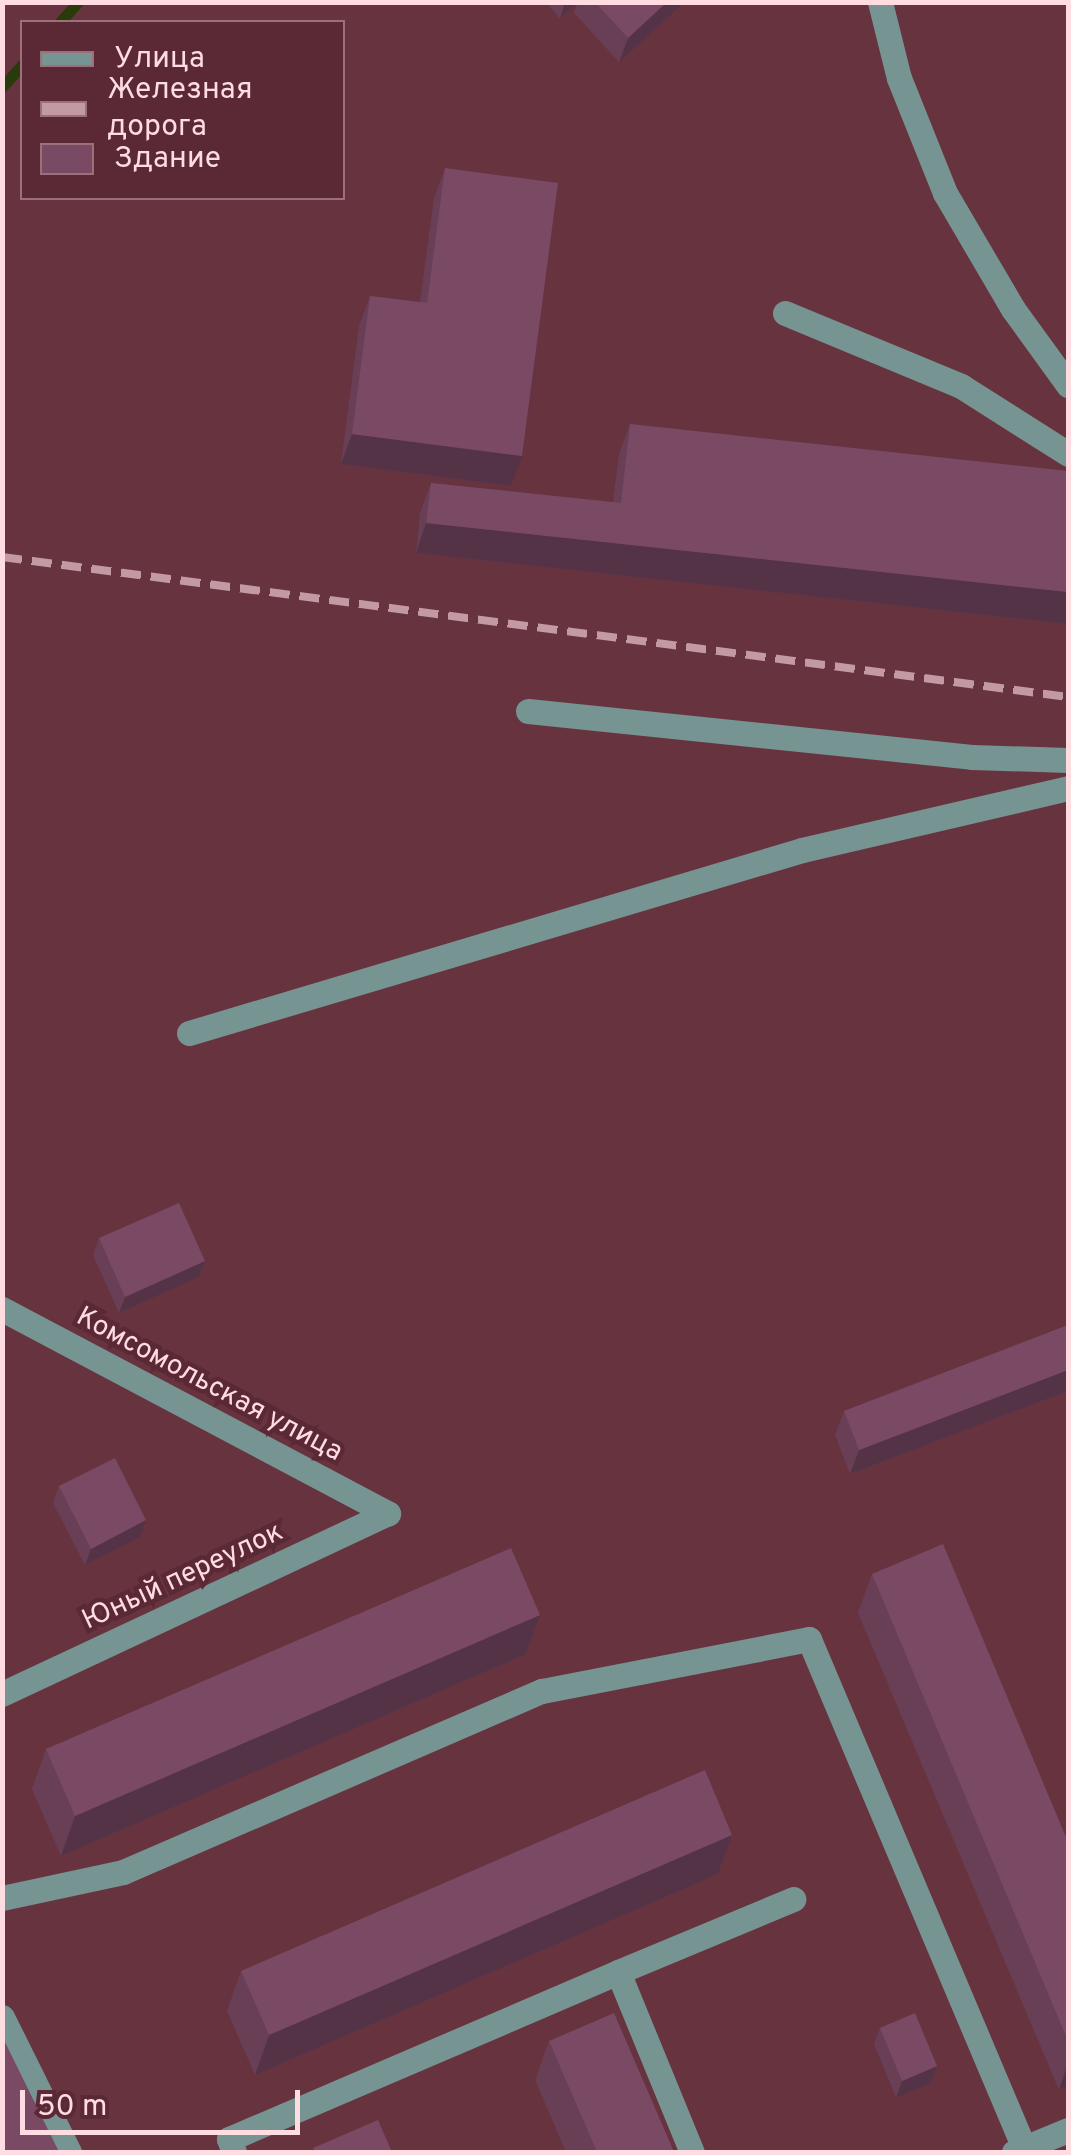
<!DOCTYPE html>
<meta charset="utf-8">
<style>
body{margin:0}
#map{position:relative;width:1071px;height:2155px;overflow:hidden;background:#67333f;font-family:Overpass,sans-serif}
div>[style]{position:absolute}
.stream>*{height:11px;margin:-5.5px;padding:0 5.5px;transform-origin:5.5px;border-radius:5.5px;background:#2a3b0b}
.minor>*{height:25px;margin:-12.5px;padding:0 12.5px;transform-origin:12.5px;border-radius:12.5px;background:#769491}
.rail>*{height:8px;margin-top:-4px;transform-origin:0;background:repeating-linear-gradient(90deg,#c39aa3 0 20px,transparent 0 30px)}
.wall>*{inset:0;background:#693f56}
.shaded-wall>*{inset:0;background:#553346}
.building>*{inset:0;background:#7a4964}
span{translate:-50% -50%;white-space:nowrap;text-align:center;line-height:1.15;-webkit-text-stroke:9px #5b2835;paint-order:stroke}
.street-label{font-size:28px;color:#fedce2}
.frame{position:absolute;inset:0;border:5px solid #fedce2;pointer-events:none}
.legend{position:absolute;left:20px;top:20px;width:325px;height:180px;box-sizing:border-box;background:#5b2835;border:2px solid #9c707a;margin:0;padding:12px 18px;list-style:none;font-size:30px;color:#fedce2}
.legend li{display:flex;align-items:center;gap:20px;height:50px}
.legend b{width:50px;border:2px solid #9c707a}
.scale{position:absolute;left:20px;top:2090px;width:280px;height:45px;box-sizing:border-box;border:5px solid #fedce2;border-top:0;padding-left:12px;font-size:30px;line-height:35px;white-space:nowrap;color:#fedce2;-webkit-text-stroke:8px #5b2835;paint-order:stroke}
</style>
<div id="map">
<div class="stream">
<i style="left:60px;top:22px;width:27px;rotate:-48deg"></i>
<i style="left:2px;top:87px;width:30px;rotate:-48deg"></i>
</div>
<div class="minor">
<i style="left:880px;top:2px;width:78px;rotate:76deg"></i>
<i style="left:899px;top:78px;width:124px;rotate:68.2deg"></i>
<i style="left:945px;top:193px;width:134px;rotate:59.6deg"></i>
<i style="left:1013px;top:309px;width:94px;rotate:54.1deg"></i>
<i style="left:785px;top:313px;width:191px;rotate:22.5deg"></i>
<i style="left:961px;top:386px;width:127px;rotate:32.4deg"></i>
<i style="left:528px;top:711px;width:446px;rotate:5.9deg"></i>
<i style="left:972px;top:757px;width:96px;rotate:1.8deg"></i>
<i style="left:189px;top:1033px;width:640px;rotate:-16.62deg"></i>
<i style="left:802px;top:850px;width:273px;rotate:-13.1deg"></i>
<i style="left:2px;top:1309px;width:437px;rotate:27.9deg"></i>
<i style="left:2px;top:1694px;width:426px;rotate:-25.1deg"></i>
<i style="left:2px;top:1898px;width:124px;rotate:-12.1deg"></i>
<i style="left:123px;top:1872px;width:456px;rotate:-23.4deg"></i>
<i style="left:542px;top:1691px;width:272px;rotate:-11deg"></i>
<i style="left:809px;top:1639px;width:553px;rotate:67.1deg"></i>
<i style="left:618px;top:1972px;width:190px;rotate:-22.6deg"></i>
<i style="left:2px;top:2017px;width:151px;rotate:63.6deg"></i>
<i style="left:234px;top:2152px;width:14px;rotate:-111deg"></i>
<i style="left:229px;top:2139px;width:423px;rotate:-23.2deg"></i>
<i style="left:618px;top:1972px;width:195px;rotate:67.7deg"></i>
<i style="left:1014px;top:2152px;width:58px;rotate:-22.2deg"></i>
</div>
<div class="rail">
<i style="left:2px;top:557px;width:1075px;rotate:7.48deg"></i>
</div>
<div class="wall">
<i style="clip-path:polygon(546px 2px,578px 2px,560px 19px)"></i>
<i style="clip-path:polygon(578px 2px,685px 2px,619px 62px,574px 13px)"></i>
<i style="clip-path:polygon(445px 168px,511px 486px,341px 464px,359px 326px,370px 296px,420px 302px,434px 198px)"></i>
<i style="clip-path:polygon(630px 424px,1068px 471px,1068px 624px,416px 553px,420px 513px,431px 483px,613px 502px,619px 454px)"></i>
<i style="clip-path:polygon(99px 1238px,205px 1261px,199px 1277px,119px 1313px,93px 1255px)"></i>
<i style="clip-path:polygon(1068px 1325px,1068px 1391px,850px 1474px,835px 1435px,844px 1411px)"></i>
<i style="clip-path:polygon(59px 1486px,140px 1537px,85px 1565px,53px 1503px)"></i>
<i style="clip-path:polygon(872px 1574px,1068px 1842px,1068px 2086px,1059px 2090px,858px 1613px)"></i>
<i style="clip-path:polygon(540px 1615px,526px 1654px,61px 1856px,32px 1789px,46px 1749px)"></i>
<i style="clip-path:polygon(732px 1835px,718px 1874px,255px 2075px,227px 2011px,241px 1971px)"></i>
<i style="clip-path:polygon(880px 2028px,937px 2066px,931px 2083px,896px 2098px,874px 2044px)"></i>
<i style="clip-path:polygon(549px 2041px,674px 2152px,566px 2152px,535px 2080px)"></i>
</div>
<div class="shaded-wall">
<i style="clip-path:polygon(565px 2px,578px 2px,560px 19px)"></i>
<i style="clip-path:polygon(667px 2px,685px 2px,619px 62px,628px 38px)"></i>
<i style="clip-path:polygon(352px 434px,522px 456px,511px 486px,341px 464px)"></i>
<i style="clip-path:polygon(426px 523px,1068px 592px,1068px 624px,416px 553px)"></i>
<i style="clip-path:polygon(205px 1261px,199px 1277px,119px 1313px,125px 1297px)"></i>
<i style="clip-path:polygon(1068px 1370px,1068px 1391px,850px 1474px,859px 1450px)"></i>
<i style="clip-path:polygon(146px 1520px,140px 1537px,85px 1565px,91px 1549px)"></i>
<i style="clip-path:polygon(540px 1615px,526px 1654px,61px 1856px,75px 1816px)"></i>
<i style="clip-path:polygon(732px 1835px,718px 1874px,255px 2075px,269px 2035px)"></i>
<i style="clip-path:polygon(1068px 2063px,1068px 2086px,1059px 2090px)"></i>
<i style="clip-path:polygon(937px 2066px,931px 2083px,896px 2098px,902px 2081px)"></i>
</div>
<div class="building">
<i style="clip-path:polygon(595px 2px,667px 2px,628px 38px)"></i>
<i style="clip-path:polygon(445px 168px,558px 183px,522px 456px,352px 434px,370px 296px,427px 303px)"></i>
<i style="clip-path:polygon(630px 424px,1068px 471px,1068px 592px,426px 523px,431px 483px,621px 503px)"></i>
<i style="clip-path:polygon(179px 1203px,205px 1261px,125px 1297px,99px 1238px)"></i>
<i style="clip-path:polygon(1068px 1325px,1068px 1370px,859px 1450px,844px 1411px)"></i>
<i style="clip-path:polygon(115px 1458px,146px 1520px,91px 1549px,59px 1486px)"></i>
<i style="clip-path:polygon(943px 1544px,1068px 1842px,1068px 2041px,872px 1574px)"></i>
<i style="clip-path:polygon(511px 1548px,540px 1615px,75px 1816px,46px 1749px)"></i>
<i style="clip-path:polygon(705px 1770px,732px 1835px,269px 2035px,241px 1971px)"></i>
<i style="clip-path:polygon(614px 2013px,674px 2152px,597px 2152px,549px 2041px)"></i>
<i style="clip-path:polygon(915px 2013px,937px 2066px,902px 2081px,880px 2028px)"></i>
<i style="clip-path:polygon(2px 2036px,59px 2152px,2px 2152px)"></i>
<i style="clip-path:polygon(378px 2120px,392px 2152px,315px 2152px,313px 2148px)"></i>
</div>
<div class="street-label">
<span style="left:209px;top:1385px;rotate:28deg">Комсомольская улица</span>
<span style="left:183px;top:1577px;rotate:-25deg">Юный переулок</span>
</div>
<div class="frame"></div>
<ul class="legend">
<li><b style="height:12px;background:#769491"></b>Улица</li>
<li><b style="height:12px;background:#c39aa3"></b>Железная дорога</li>
<li><b style="height:28px;background:#7a4964"></b>Здание</li>
</ul>
<div class="scale">50 m</div>
</div>
